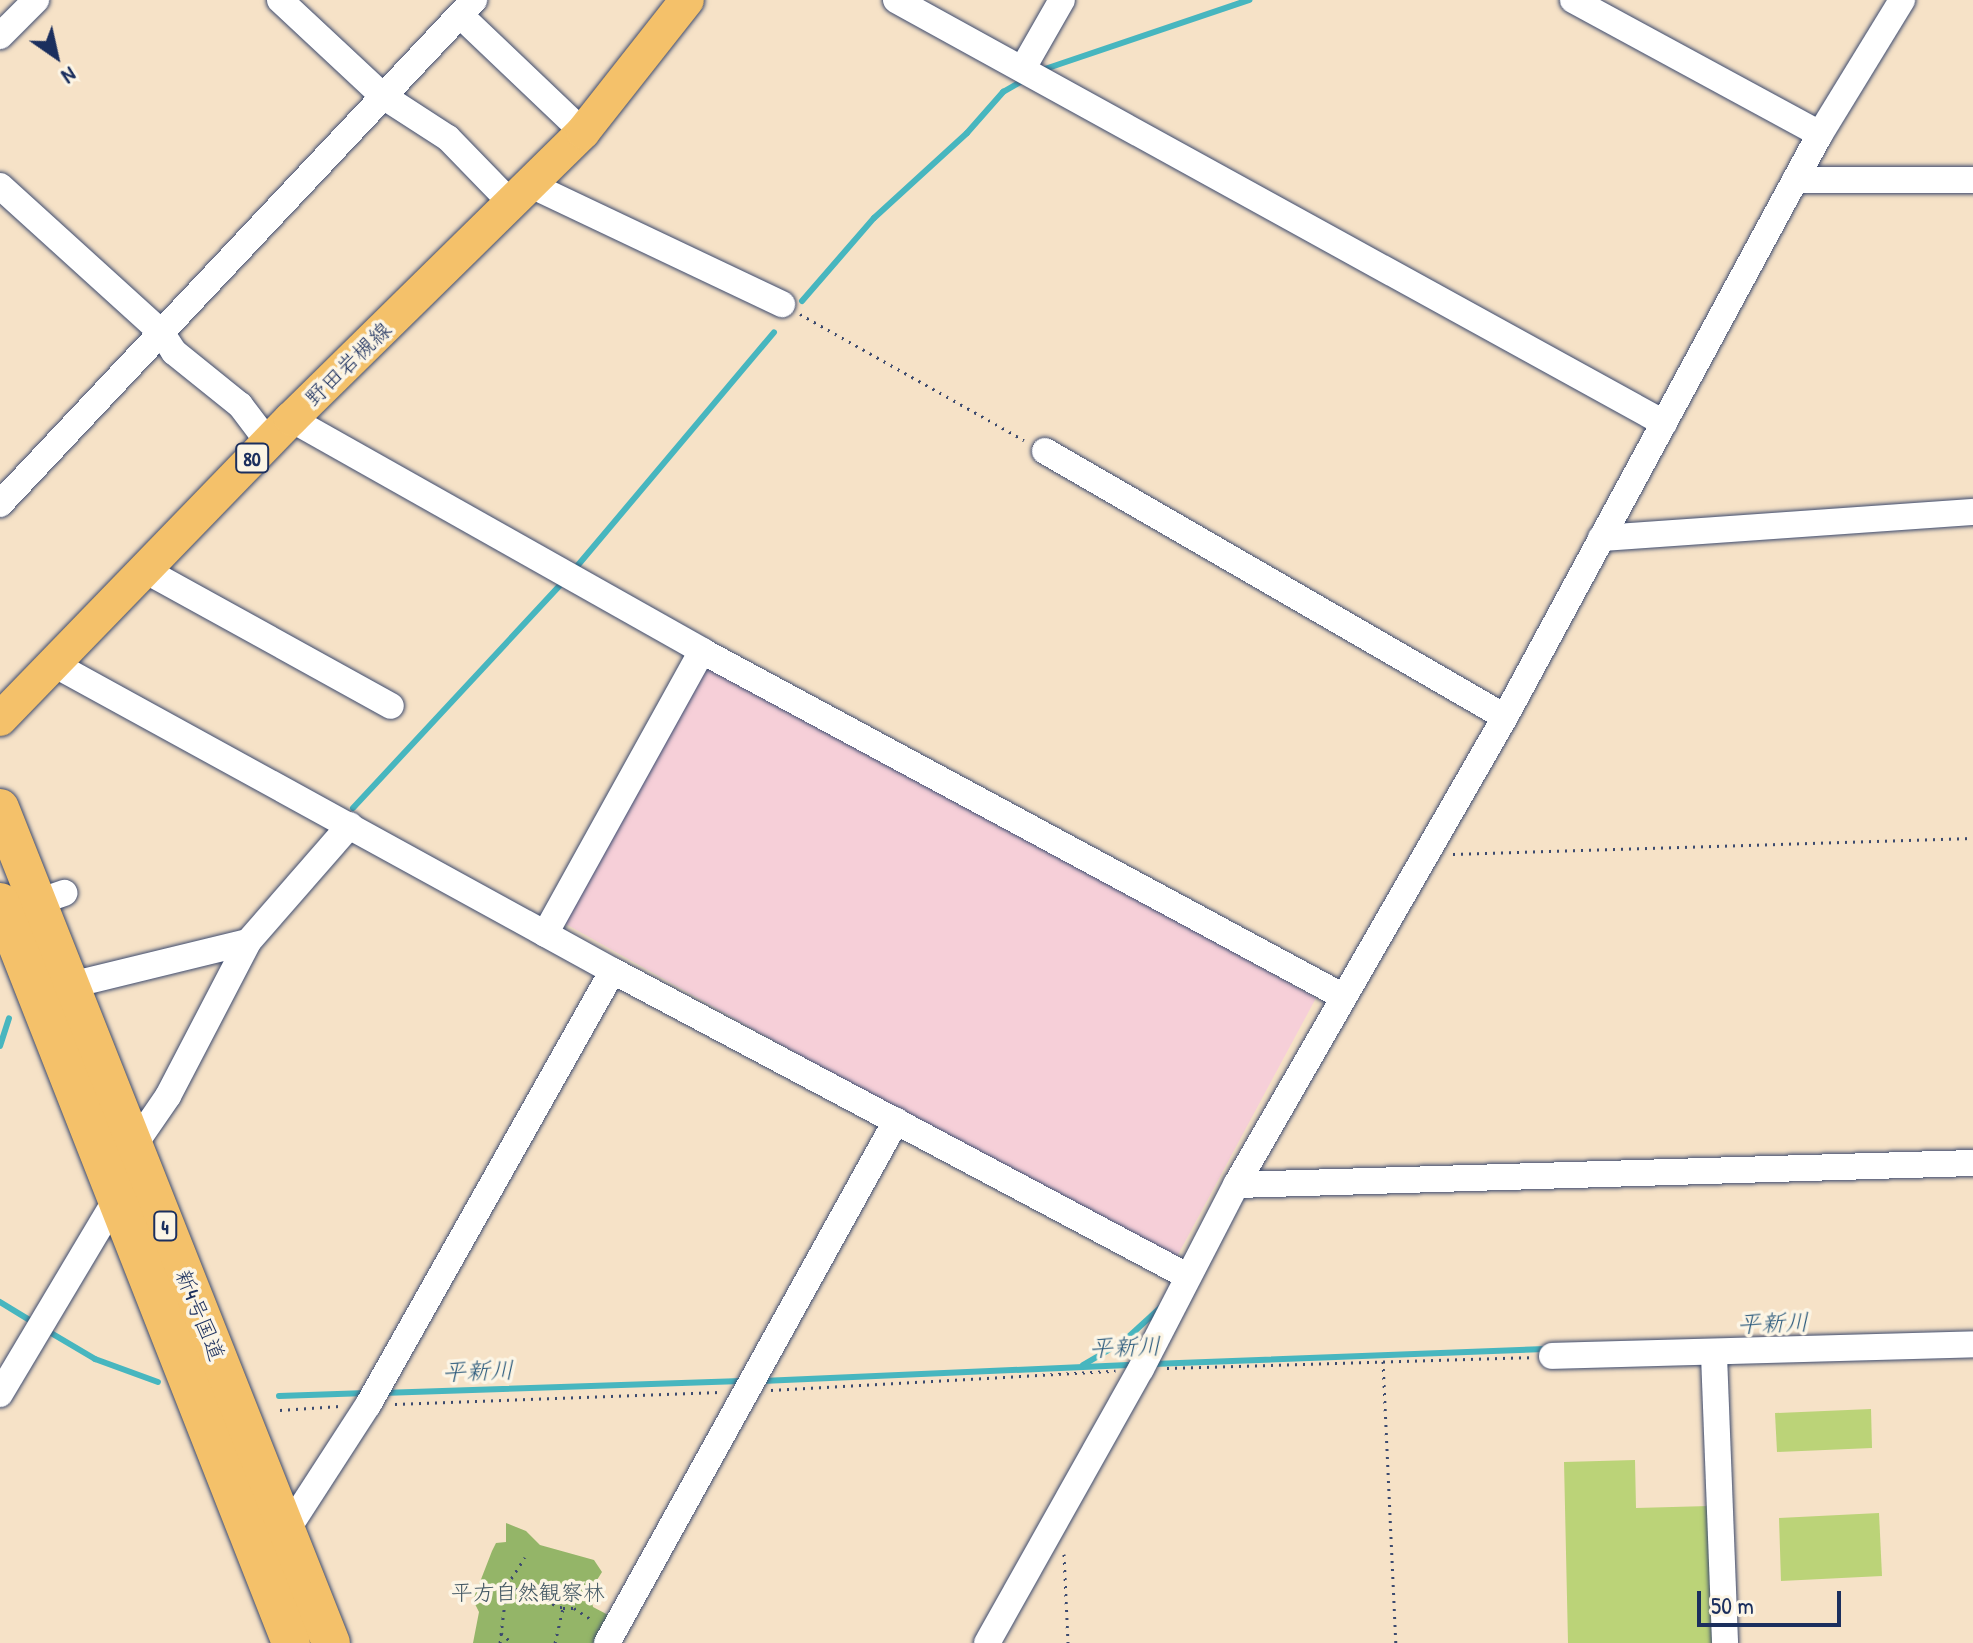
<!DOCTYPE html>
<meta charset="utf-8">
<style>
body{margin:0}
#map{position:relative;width:1973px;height:1643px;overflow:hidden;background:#f6e2c7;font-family:"Patrick Hand","Klee One",sans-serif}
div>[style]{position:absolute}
.built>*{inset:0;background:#f6cfd8}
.green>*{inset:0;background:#bbd378}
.forest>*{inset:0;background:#94b568}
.stream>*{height:6px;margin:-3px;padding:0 3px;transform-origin:3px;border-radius:3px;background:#47b6bf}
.path>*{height:3px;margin-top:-1.5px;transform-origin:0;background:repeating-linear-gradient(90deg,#3c4a6e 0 2px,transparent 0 8px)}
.roads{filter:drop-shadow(0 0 2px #3c4a6e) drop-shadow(0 0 2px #3c4a6e)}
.minor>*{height:26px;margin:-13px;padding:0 13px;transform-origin:13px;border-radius:13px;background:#fff}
.major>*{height:34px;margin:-17px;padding:0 17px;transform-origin:17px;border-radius:17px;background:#f4c16a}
.highway>*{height:38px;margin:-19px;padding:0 19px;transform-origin:19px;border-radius:19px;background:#f4c16a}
span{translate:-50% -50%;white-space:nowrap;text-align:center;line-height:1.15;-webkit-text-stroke:7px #fcf5e5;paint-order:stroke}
.shield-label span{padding:2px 6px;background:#fcf5e5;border:2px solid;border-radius:6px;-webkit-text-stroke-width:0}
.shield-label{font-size:20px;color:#1b2f5e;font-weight:700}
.street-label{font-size:22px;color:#1b2f5e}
.park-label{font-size:22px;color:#435864}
.water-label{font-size:24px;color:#28587b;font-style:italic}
.north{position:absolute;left:16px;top:16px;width:80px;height:80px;-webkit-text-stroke:6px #fcf5e5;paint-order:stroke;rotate:146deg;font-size:22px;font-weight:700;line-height:32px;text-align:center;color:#1b2f5e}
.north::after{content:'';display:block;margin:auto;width:28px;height:36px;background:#1b2f5e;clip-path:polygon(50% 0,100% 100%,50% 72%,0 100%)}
.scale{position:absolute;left:1697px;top:1591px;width:144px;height:36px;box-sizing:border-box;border:4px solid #1b2f5e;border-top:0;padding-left:10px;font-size:24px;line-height:28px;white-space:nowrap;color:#1b2f5e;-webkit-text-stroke:6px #fcf5e5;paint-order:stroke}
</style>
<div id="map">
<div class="built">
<i style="clip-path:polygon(717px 667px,1316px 998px,1173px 1264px,564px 923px,707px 669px)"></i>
</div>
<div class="green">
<i style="clip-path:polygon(1871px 1409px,1872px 1448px,1777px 1452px,1775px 1413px)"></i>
<i style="clip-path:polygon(1635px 1460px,1636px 1508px,1709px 1506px,1712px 1643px,1568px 1643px,1564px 1462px)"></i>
<i style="clip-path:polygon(1879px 1513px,1882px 1576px,1781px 1581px,1779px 1518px)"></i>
</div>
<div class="forest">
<i style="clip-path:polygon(506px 1523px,526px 1531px,540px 1545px,594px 1560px,602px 1572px,590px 1591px,593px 1607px,612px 1617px,599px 1643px,473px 1643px,479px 1612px,473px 1600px,492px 1551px,496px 1543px,506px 1542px)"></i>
</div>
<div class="stream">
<i style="left:1042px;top:70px;width:219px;rotate:-18.7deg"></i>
<i style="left:802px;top:301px;width:110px;rotate:-49.1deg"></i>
<i style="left:874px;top:218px;width:126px;rotate:-42.4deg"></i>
<i style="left:967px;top:133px;width:55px;rotate:-48.7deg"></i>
<i style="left:1003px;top:92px;width:22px;rotate:-30deg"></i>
<i style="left:573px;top:571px;width:312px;rotate:-49.9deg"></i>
<i style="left:353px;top:808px;width:309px;rotate:-47.1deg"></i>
<i style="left:0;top:1046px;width:29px;rotate:-72deg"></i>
<i style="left:0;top:1302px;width:42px;rotate:31.4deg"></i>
<i style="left:46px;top:1330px;width:57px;rotate:30.6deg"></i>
<i style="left:95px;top:1359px;width:67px;rotate:20.1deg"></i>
<i style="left:1153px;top:1364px;width:393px;rotate:-2.2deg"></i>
<i style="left:1083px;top:1365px;width:48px;rotate:-30.3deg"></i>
<i style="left:1124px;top:1341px;width:49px;rotate:-42.5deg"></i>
<i style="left:762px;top:1381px;width:372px;rotate:-2.5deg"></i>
<i style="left:382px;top:1393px;width:360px;rotate:-1.9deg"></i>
<i style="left:279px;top:1396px;width:88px;rotate:-2deg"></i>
</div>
<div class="path">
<i style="left:800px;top:314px;width:257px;rotate:29.4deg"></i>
<i style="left:1453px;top:854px;width:520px;rotate:-1.76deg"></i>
<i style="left:1383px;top:1361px;width:282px;rotate:87.4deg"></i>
<i style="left:1167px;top:1368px;width:364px;rotate:-1.7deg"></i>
<i style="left:771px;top:1390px;width:345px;rotate:-3.2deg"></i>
<i style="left:395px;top:1404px;width:325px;rotate:-2.1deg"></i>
<i style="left:280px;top:1410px;width:60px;rotate:-3.8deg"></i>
<i style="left:1064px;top:1554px;width:89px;rotate:87.4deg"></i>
<i style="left:508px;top:1586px;width:59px;rotate:21.8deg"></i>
<i style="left:501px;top:1633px;width:15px;rotate:42deg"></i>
<i style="left:500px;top:1643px;width:58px;rotate:-83.1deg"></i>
<i style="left:507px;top:1585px;width:33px;rotate:-57deg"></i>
<i style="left:555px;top:1643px;width:36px;rotate:-77deg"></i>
<i style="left:563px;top:1608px;width:11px"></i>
<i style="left:574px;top:1608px;width:22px;rotate:34deg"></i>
</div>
<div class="roads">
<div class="minor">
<i style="left:280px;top:0;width:141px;rotate:43deg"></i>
<i style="left:383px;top:96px;width:77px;rotate:32.9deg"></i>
<i style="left:448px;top:138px;width:92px;rotate:45.9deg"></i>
<i style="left:896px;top:0;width:877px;rotate:28.85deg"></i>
<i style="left:1573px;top:0;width:281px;rotate:28.5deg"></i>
<i style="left:460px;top:15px;width:170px;rotate:43.6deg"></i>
<i style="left:0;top:36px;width:51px;rotate:-45deg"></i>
<i style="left:1023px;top:68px;width:78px;rotate:-60.2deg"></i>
<i style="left:1795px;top:180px;width:178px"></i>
<i style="left:531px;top:185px;width:278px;rotate:25.4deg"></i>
<i style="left:0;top:186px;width:217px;rotate:42.2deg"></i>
<i style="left:161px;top:332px;width:24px;rotate:57deg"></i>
<i style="left:174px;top:352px;width:85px;rotate:38.8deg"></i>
<i style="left:240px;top:405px;width:46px;rotate:52.9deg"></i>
<i style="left:291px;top:419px;width:472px;rotate:29.4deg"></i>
<i style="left:702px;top:651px;width:729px;rotate:28.32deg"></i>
<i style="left:1045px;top:451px;width:531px;rotate:30.04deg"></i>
<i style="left:0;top:504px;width:692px;rotate:-46.76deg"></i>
<i style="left:1601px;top:538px;width:373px;rotate:-4deg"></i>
<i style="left:143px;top:569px;width:283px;rotate:28.9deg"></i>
<i style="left:52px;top:663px;width:640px;rotate:28.77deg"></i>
<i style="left:613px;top:971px;width:650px;rotate:27.98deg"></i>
<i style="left:38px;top:902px;width:28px;rotate:-19deg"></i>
<i style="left:545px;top:934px;width:324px;rotate:-61deg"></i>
<i style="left:71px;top:985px;width:182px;rotate:-13.7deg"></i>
<i style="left:133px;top:1147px;width:62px;rotate:-55.5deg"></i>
<i style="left:168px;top:1096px;width:174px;rotate:-62.5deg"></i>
<i style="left:248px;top:942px;width:155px;rotate:-48.9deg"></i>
<i style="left:1236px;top:1185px;width:737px;rotate:-1.71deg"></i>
<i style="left:1714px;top:1355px;width:288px;rotate:87.8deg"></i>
<i style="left:1552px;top:1356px;width:421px;rotate:-1.6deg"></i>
<i style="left:0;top:1394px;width:228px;rotate:-59.2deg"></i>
<i style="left:287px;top:1530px;width:149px;rotate:-57.1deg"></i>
<i style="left:368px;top:1405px;width:498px;rotate:-60.6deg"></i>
<i style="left:607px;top:1643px;width:597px;rotate:-61.03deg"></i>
<i style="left:987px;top:1643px;width:314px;rotate:-60.7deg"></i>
<i style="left:1141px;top:1369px;width:207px;rotate:-62.7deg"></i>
<i style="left:1236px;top:1185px;width:540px;rotate:-60.11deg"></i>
<i style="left:1505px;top:717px;width:663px;rotate:-61.62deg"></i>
<i style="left:1820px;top:134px;width:157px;rotate:-58.5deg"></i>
</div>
<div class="major">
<i style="left:0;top:719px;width:418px;rotate:-45.9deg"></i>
<i style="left:291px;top:419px;width:409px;rotate:-44.5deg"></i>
<i style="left:583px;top:132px;width:168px;rotate:-51.8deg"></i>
</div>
<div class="highway">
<i style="left:0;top:808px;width:898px;rotate:68.38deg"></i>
<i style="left:0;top:902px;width:796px;rotate:68.56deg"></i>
</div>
</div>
<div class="shield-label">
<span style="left:252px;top:458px">80</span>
<span style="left:165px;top:1226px">4</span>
</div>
<div class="street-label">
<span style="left:348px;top:364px;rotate:-44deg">野田岩槻線</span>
<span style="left:200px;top:1315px;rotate:68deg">新4号国道</span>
</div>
<div class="park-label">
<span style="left:528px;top:1593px">平方自然観察林</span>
</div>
<div class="water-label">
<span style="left:1773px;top:1323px;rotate:-2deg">平新川</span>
<span style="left:1125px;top:1347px;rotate:-2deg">平新川</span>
<span style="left:478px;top:1371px;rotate:-2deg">平新川</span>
</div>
<div class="north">N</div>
<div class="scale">50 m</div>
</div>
